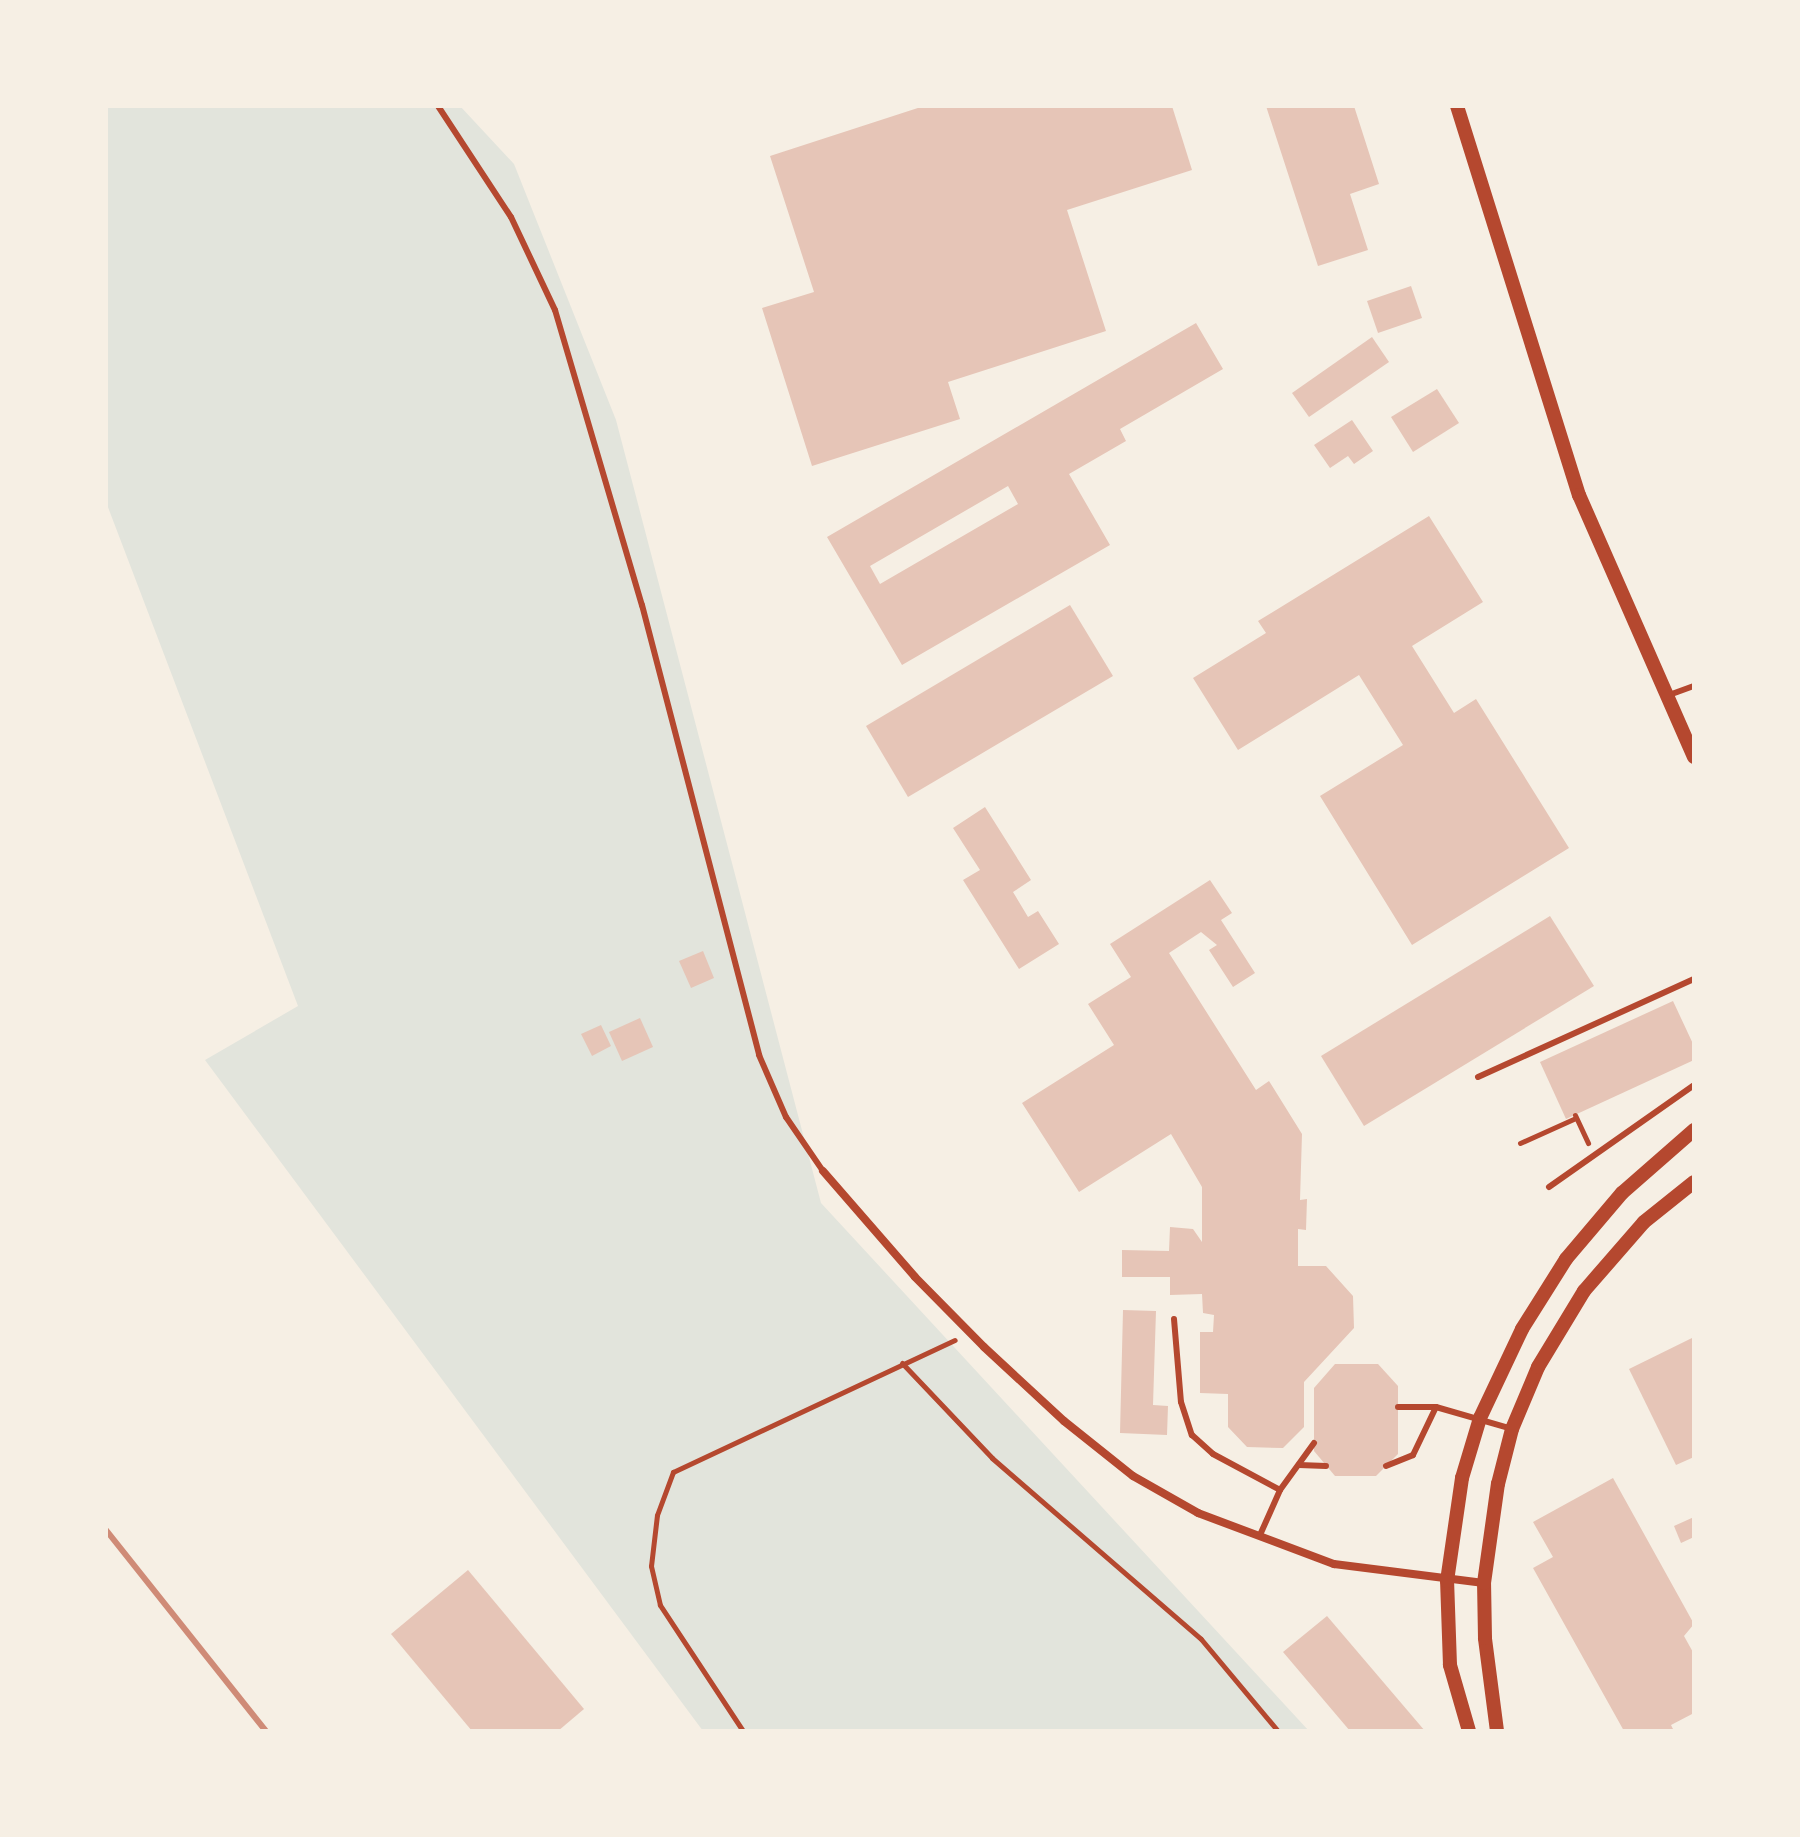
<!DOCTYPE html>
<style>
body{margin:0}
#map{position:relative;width:1800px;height:1837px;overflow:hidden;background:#f6efe4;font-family:"Titillium Web",sans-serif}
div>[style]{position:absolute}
.green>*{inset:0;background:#e2e4dc}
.building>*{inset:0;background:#e6c5b7}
.path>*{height:5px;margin:-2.5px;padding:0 2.5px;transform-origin:2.5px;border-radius:2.5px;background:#b5482f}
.service>*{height:6px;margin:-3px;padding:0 3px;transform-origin:3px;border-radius:3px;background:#b5482f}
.minor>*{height:8px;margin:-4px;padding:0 4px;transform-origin:4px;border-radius:4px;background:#b5482f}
.tertiary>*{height:14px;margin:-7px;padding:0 7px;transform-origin:7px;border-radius:7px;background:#b5482f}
.rail>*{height:6px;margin:-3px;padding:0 3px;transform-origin:3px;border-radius:3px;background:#cf8b77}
span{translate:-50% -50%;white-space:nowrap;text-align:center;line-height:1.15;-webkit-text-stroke:6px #f6efe4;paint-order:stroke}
.frame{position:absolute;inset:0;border:108px solid #f6efe4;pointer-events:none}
</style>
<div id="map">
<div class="green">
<i style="clip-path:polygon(106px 106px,460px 106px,514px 164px,616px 420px,821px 1203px,1309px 1731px,703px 1731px,205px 1060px,298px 1006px,106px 502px)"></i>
</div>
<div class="building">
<i style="clip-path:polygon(924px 106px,1172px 106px,1192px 170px,1067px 210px,1106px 331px,948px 382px,960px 419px,812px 466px,762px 308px,814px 292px,770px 156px)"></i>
<i style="clip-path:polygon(1266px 106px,1354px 106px,1379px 184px,1350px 194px,1368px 250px,1318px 266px)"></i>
<i style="clip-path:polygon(1411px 286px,1422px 318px,1378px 333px,1367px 301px)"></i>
<i style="clip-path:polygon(evenodd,1196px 323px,1223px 369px,1120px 429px,1126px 441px,1069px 474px,1110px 545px,902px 665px,827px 537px,1196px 323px,1008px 486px,1018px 504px,880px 584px,870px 566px,1008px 486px)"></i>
<i style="clip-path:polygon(1372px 337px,1389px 362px,1309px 417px,1292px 393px)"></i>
<i style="clip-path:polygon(1437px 389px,1459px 423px,1413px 452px,1391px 417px)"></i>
<i style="clip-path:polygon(1352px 420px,1373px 451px,1354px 464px,1348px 456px,1330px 468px,1314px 445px)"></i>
<i style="clip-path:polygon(1429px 516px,1483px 602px,1412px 646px,1454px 713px,1476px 699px,1569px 848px,1412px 945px,1320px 796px,1403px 745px,1359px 675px,1238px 750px,1193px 678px,1266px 633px,1258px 621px)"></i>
<i style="clip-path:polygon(1070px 605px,1113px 676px,908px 797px,866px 726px)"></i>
<i style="clip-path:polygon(985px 807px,1031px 880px,1013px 892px,1028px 917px,1038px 911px,1059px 944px,1019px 969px,963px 880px,980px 870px,953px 828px)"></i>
<i style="clip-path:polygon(1210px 880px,1232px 913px,1221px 920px,1255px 973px,1233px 987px,1209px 950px,1217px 945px,1201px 932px,1169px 953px,1256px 1090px,1269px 1081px,1302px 1134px,1300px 1200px,1307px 1199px,1306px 1230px,1298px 1229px,1298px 1266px,1326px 1266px,1353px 1296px,1354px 1328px,1304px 1382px,1304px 1427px,1283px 1448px,1247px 1447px,1228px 1427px,1228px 1394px,1200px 1393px,1200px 1332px,1213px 1332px,1214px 1315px,1203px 1313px,1202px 1294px,1170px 1295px,1170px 1277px,1122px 1277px,1122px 1250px,1169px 1251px,1170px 1227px,1193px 1229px,1202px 1242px,1202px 1187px,1171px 1134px,1079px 1192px,1022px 1103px,1114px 1045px,1088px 1004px,1131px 977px,1110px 944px)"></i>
<i style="clip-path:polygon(1550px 916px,1594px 986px,1364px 1126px,1321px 1056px)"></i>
<i style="clip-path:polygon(703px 951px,714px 978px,691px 988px,679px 961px)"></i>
<i style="clip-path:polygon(1673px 1001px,1694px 1046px,1694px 1060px,1566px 1119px,1540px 1062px)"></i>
<i style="clip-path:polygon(640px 1018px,653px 1047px,622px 1061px,609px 1032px)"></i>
<i style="clip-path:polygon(601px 1025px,611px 1046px,592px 1056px,581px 1034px)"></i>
<i style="clip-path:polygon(1123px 1310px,1156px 1311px,1153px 1405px,1168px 1406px,1167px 1435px,1120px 1433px)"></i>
<i style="clip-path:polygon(1694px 1337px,1694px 1457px,1676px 1465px,1629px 1369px)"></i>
<i style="clip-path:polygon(1335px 1364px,1378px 1364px,1398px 1386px,1398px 1454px,1376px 1476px,1335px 1476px,1314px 1451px,1314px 1388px)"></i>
<i style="clip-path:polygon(1613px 1478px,1694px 1624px,1684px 1636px,1694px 1654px,1694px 1713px,1671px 1725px,1674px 1731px,1624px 1731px,1533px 1568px,1553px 1557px,1533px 1522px)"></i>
<i style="clip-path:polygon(1694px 1517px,1694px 1537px,1681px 1543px,1674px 1526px)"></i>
<i style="clip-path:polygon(468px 1570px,584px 1709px,558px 1731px,472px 1731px,391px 1634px)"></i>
<i style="clip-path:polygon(1327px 1616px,1425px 1731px,1350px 1731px,1283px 1652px)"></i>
</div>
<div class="path">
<i style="left:1575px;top:1115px;width:31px;rotate:65deg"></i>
<i style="left:1520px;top:1143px;width:61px;rotate:-24.1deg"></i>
<i style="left:902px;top:1363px;width:131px;rotate:46.5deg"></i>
<i style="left:992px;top:1458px;width:276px;rotate:40.9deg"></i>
<i style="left:1201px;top:1639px;width:120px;rotate:50.1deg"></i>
<i style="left:743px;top:1731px;width:151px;rotate:-123.4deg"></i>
<i style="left:660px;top:1605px;width:40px;rotate:-103deg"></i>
<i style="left:651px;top:1566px;width:51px;rotate:-83.3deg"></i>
<i style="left:657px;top:1515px;width:46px;rotate:-69.6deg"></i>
<i style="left:673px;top:1472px;width:311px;rotate:-25.1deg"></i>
</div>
<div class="service">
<i style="left:438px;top:106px;width:133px;rotate:56.7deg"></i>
<i style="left:511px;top:217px;width:103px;rotate:64.7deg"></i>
<i style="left:555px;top:310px;width:308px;rotate:73.6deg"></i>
<i style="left:642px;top:605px;width:465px;rotate:75.4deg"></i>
<i style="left:759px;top:1055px;width:68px;rotate:66.5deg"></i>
<i style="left:786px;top:1117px;width:65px;rotate:55.6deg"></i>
<i style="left:1669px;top:695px;width:27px;rotate:-20deg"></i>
<i style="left:1478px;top:1077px;width:237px;rotate:-24.4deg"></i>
<i style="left:1549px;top:1187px;width:177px;rotate:-35.1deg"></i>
<i style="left:1174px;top:1319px;width:83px;rotate:85.2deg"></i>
<i style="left:1181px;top:1402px;width:35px;rotate:72deg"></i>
<i style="left:1192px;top:1435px;width:28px;rotate:42deg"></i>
<i style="left:1213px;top:1454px;width:76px;rotate:28.2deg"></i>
<i style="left:1398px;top:1407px;width:38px"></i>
<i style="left:1436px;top:1407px;width:79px;rotate:16.1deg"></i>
<i style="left:1299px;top:1465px;width:27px;rotate:2deg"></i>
<i style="left:1386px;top:1466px;width:29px;rotate:-22deg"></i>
<i style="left:1413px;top:1455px;width:53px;rotate:-64.4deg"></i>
<i style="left:1260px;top:1535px;width:49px;rotate:-66deg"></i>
<i style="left:1280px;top:1490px;width:58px;rotate:-54.1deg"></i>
</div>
<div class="minor">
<i style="left:823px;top:1171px;width:140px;rotate:49deg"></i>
<i style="left:915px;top:1277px;width:98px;rotate:45.4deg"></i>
<i style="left:984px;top:1347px;width:109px;rotate:42.8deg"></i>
<i style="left:1064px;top:1421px;width:88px;rotate:38.6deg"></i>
<i style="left:1133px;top:1476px;width:75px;rotate:29.6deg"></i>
<i style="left:1198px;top:1513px;width:145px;rotate:20.6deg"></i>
<i style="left:1334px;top:1564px;width:151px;rotate:7.2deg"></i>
</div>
<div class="tertiary">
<i style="left:1457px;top:106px;width:408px;rotate:72.6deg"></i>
<i style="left:1579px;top:495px;width:286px;rotate:66.3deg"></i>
<i style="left:1469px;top:1731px;width:69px;rotate:-106.1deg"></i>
<i style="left:1450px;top:1665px;width:84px;rotate:-92deg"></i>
<i style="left:1447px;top:1581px;width:104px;rotate:-81.7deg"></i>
<i style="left:1462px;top:1478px;width:63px;rotate:-73.3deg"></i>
<i style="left:1480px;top:1418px;width:98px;rotate:-64.7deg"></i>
<i style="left:1522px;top:1329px;width:83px;rotate:-57.8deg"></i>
<i style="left:1566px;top:1259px;width:87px;rotate:-49.7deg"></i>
<i style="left:1622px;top:1193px;width:96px;rotate:-41.2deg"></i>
<i style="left:1497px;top:1731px;width:94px;rotate:-97.4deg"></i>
<i style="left:1485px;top:1638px;width:55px;rotate:-91deg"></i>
<i style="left:1484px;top:1583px;width:100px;rotate:-82deg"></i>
<i style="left:1498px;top:1484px;width:57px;rotate:-75.7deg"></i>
<i style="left:1512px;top:1429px;width:67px;rotate:-67.2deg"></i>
<i style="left:1538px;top:1367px;width:89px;rotate:-58.8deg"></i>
<i style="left:1584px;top:1291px;width:91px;rotate:-49deg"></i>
<i style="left:1644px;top:1222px;width:64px;rotate:-38.7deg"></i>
</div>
<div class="rail">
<i style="left:106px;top:1530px;width:257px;rotate:51.5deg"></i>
</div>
<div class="frame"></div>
</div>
